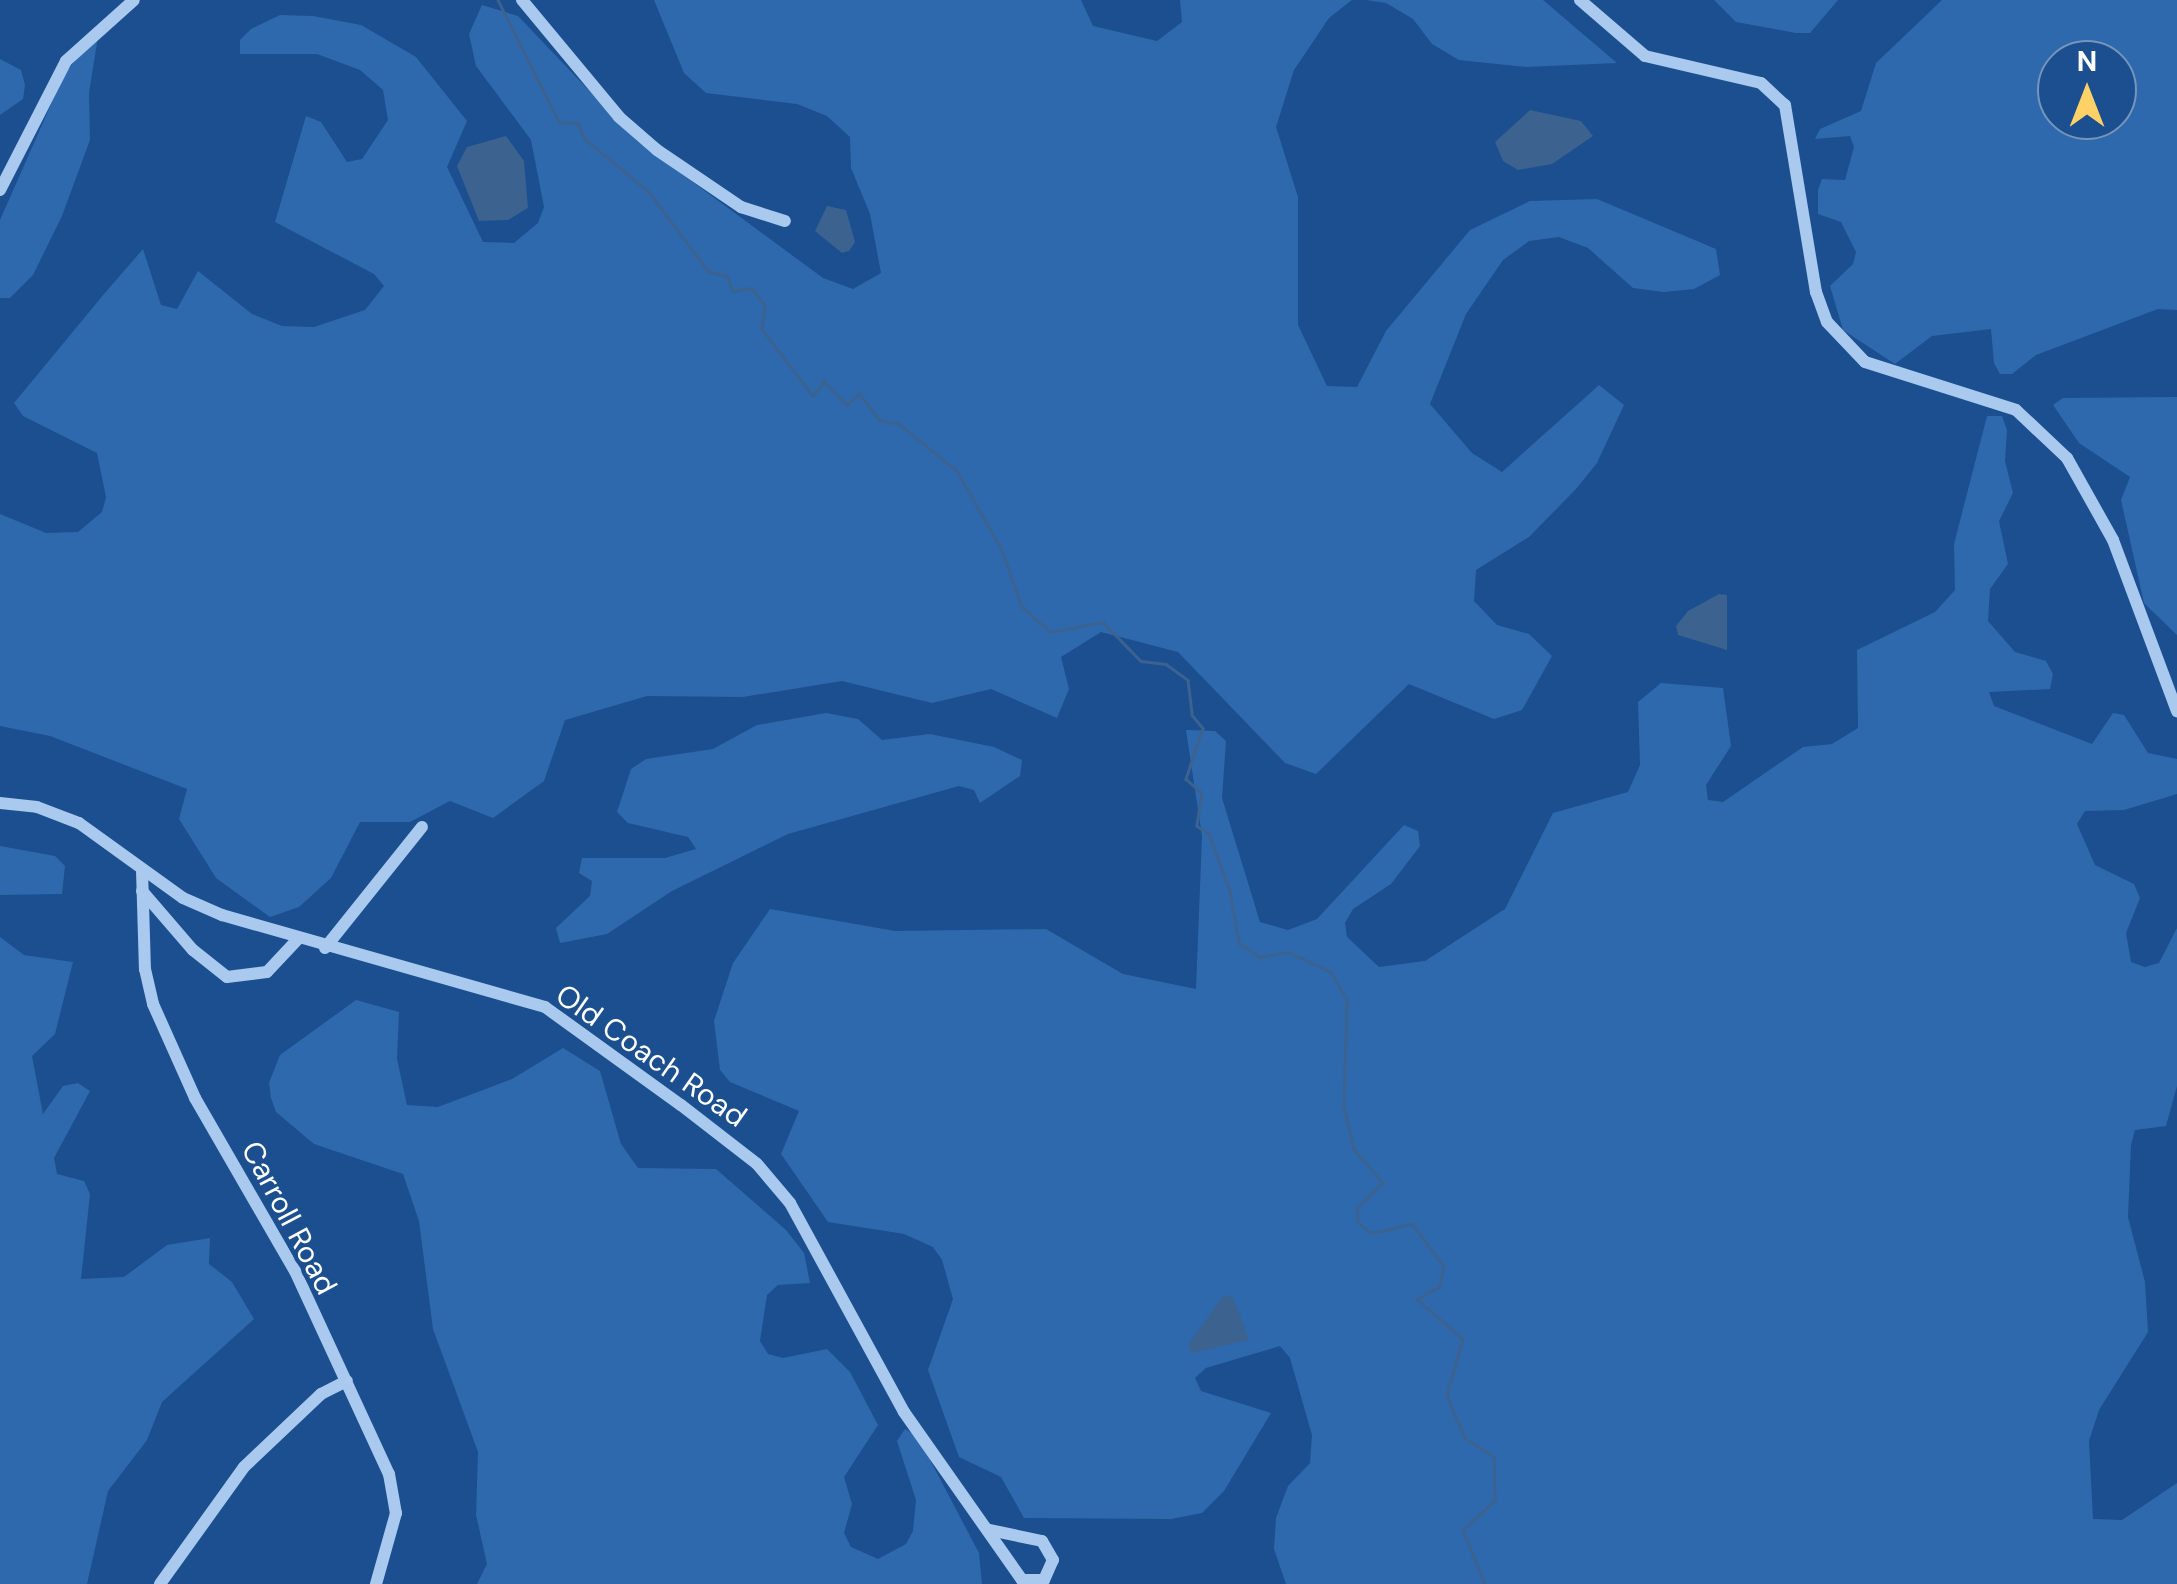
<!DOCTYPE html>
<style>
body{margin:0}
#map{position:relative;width:2177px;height:1584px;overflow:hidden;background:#1b4f8f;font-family:"DM Sans",sans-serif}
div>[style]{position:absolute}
.green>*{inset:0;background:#2e69ad}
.water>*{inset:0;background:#3c6290}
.stream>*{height:2.5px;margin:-1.25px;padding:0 1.25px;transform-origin:1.25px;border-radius:1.25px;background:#3c6290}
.minor>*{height:12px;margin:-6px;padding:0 6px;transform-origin:6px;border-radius:6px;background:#a9c9ee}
span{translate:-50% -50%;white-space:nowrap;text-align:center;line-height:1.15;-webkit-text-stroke:9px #1b4f8f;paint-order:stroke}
.street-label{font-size:30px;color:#fff}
.north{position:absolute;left:2037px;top:40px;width:100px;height:100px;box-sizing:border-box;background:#1b4f8f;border:2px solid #7695bc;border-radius:50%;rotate:0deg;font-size:28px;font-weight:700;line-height:40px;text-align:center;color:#fff}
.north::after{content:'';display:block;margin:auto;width:35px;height:45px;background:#ffd166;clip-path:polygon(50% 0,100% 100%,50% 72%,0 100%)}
</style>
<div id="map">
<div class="green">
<i style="clip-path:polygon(654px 0,1081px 0,1093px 26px,1157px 41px,1182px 22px,1180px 0,1352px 0,1329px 18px,1294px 70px,1276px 127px,1298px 197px,1298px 325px,1327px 386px,1357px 387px,1386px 331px,1470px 230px,1530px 201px,1597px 199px,1716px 249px,1720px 275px,1694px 289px,1664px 292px,1633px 288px,1588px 248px,1559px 237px,1529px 241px,1503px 260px,1466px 314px,1430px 404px,1472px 453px,1502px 472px,1599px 385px,1624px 405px,1597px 463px,1576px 489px,1529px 537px,1476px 570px,1474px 601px,1497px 625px,1529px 634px,1552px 656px,1522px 710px,1494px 719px,1409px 684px,1316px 774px,1285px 763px,1178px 652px,1101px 632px,1061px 657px,1069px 689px,1057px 718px,991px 689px,932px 703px,842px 681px,743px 697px,647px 696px,565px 720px,544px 781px,493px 818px,450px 801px,410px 822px,360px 822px,331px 878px,299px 907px,270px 917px,216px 878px,179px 819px,187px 789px,50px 736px,0 726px,0 514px,46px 533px,78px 532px,102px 512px,106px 497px,97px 453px,23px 416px,14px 403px,104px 294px,143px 249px,161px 305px,177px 309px,198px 271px,252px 314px,282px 326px,314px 327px,365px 310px,384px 286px,374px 274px,275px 222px,306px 116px,321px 122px,347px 162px,362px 159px,388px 120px,383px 90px,360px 70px,317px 54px,240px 54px,240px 40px,251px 29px,280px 15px,313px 16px,361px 25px,416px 57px,467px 121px,447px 167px,483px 242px,514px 243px,538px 223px,544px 207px,531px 140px,476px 66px,469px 34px,482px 5px,518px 16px,637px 141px,823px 278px,853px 289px,881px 273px,870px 214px,851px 168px,850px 137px,827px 116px,797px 104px,706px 93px,684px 73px)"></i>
<i style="clip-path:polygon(1366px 0,1543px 0,1617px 63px,1526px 67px,1459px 60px,1432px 44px,1413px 19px,1386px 3px)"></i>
<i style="clip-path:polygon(1714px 0,1838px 0,1810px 33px,1796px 33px,1736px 22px)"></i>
<i style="clip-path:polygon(evenodd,1942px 0,2177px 0,2177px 310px,2158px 309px,2036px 355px,2012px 374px,2000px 374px,1994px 363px,1991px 329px,1932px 336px,1895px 364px,1843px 330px,1830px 286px,1853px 264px,1856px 252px,1841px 222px,1818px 214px,1818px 190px,1822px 179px,1845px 180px,1854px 147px,1850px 136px,1815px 139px,1820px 129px,1861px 111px,1876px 63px,1942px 0,2057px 60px,2117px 60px,2117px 120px,2057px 120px,2057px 60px)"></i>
<i style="clip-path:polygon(99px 30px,89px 93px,90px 140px,62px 216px,33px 275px,10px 298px,0 298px,0 220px,64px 75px)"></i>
<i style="clip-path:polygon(0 59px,21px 70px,25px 85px,23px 99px,0 115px)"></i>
<i style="clip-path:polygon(2177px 397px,2177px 635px,2144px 603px,2121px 500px,2130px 477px,2079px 443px,2053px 405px,2063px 398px)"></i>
<i style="clip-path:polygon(1987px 416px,2002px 416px,2007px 430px,2005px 461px,2013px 493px,1999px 521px,2008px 564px,1990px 589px,1988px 621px,2015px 652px,2046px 661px,2053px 674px,2050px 689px,1989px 692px,1994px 706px,2092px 744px,2113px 713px,2124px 715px,2148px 753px,2177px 759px,2177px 794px,2124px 810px,2085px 811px,2077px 824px,2095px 865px,2134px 884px,2140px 898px,2126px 933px,2131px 962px,2145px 967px,2159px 963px,2177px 928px,2177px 1086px,2166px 1126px,2135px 1130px,2131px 1145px,2128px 1217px,2145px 1282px,2148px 1332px,2099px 1410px,2089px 1441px,2093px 1519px,2122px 1520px,2177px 1483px,2177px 1584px,1286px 1584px,1274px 1549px,1276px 1518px,1288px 1486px,1310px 1463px,1312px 1435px,1290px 1358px,1280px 1346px,1206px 1368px,1195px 1378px,1201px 1391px,1271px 1413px,1224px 1491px,1202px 1513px,1171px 1519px,1024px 1518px,1001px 1477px,959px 1457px,928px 1370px,953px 1299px,942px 1260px,933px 1247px,904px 1234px,828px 1222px,781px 1154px,799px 1111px,730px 1082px,720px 1070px,714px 1021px,733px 963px,770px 909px,895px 931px,1046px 929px,1123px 974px,1196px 989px,1202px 836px,1186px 730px,1215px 731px,1226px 741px,1222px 798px,1260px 922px,1288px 930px,1317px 919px,1404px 825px,1418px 831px,1420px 846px,1391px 884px,1353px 909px,1345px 923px,1347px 937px,1379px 967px,1425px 961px,1505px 909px,1553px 813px,1628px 792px,1640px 765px,1638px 702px,1661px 683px,1723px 688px,1731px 746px,1706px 785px,1708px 800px,1723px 802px,1803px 747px,1832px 744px,1858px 728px,1857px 650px,1935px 612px,1955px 590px,1954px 544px)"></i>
<i style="clip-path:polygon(826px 713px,858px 719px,882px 740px,930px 734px,994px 747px,1022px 760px,1020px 776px,980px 803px,974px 790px,959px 786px,788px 834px,672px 891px,607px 934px,560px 943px,556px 928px,590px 896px,592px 881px,579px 873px,582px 858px,665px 858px,696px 849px,688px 837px,628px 823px,617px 812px,631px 769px,646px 759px,713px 749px,757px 725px)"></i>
<i style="clip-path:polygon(0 846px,55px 856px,65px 866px,62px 894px,0 895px)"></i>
<i style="clip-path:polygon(0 937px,24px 955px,73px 962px,55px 1034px,32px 1056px,43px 1114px,63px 1086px,78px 1083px,90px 1091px,54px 1158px,57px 1174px,84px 1181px,90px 1194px,81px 1279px,124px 1277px,167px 1245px,210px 1238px,209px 1264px,232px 1282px,254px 1319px,162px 1402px,147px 1440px,108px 1491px,87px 1584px,0 1584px)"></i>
<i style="clip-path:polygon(356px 1000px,399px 1012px,397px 1059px,407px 1105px,438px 1107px,512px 1079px,563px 1048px,600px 1071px,621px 1144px,638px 1168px,716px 1169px,786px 1230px,804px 1253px,810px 1283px,778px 1285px,767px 1295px,760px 1341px,768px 1354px,783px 1358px,827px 1349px,850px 1372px,878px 1425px,844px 1477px,852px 1504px,844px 1533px,851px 1547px,878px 1559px,906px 1544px,913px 1531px,916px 1500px,897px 1441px,905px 1429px,918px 1437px,979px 1553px,982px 1584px,477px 1584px,487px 1564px,476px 1515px,478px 1452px,433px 1329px,419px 1221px,403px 1174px,314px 1144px,276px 1112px,271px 1098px,269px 1083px,280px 1055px)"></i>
</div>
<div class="water">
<i style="clip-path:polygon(1530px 110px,1581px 121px,1593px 136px,1552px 164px,1518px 170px,1503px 161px,1495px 142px)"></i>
<i style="clip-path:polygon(506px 136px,524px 161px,528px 208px,508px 220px,479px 221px,457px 166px,467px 147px)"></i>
<i style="clip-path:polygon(827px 206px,846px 210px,855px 242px,849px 251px,842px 253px,815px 231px)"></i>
<i style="clip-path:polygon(1719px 594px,1727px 595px,1727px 650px,1678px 635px,1676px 626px,1688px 611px)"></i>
<i style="clip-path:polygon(1223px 1296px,1233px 1297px,1249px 1340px,1192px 1353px,1188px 1345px)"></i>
</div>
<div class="stream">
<i style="left:498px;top:0;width:136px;rotate:63.4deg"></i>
<i style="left:559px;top:122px;width:19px;rotate:3deg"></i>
<i style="left:578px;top:123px;width:17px;rotate:66deg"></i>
<i style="left:585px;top:139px;width:83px;rotate:39.6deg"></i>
<i style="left:649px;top:192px;width:99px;rotate:53.2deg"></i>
<i style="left:708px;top:271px;width:20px;rotate:15deg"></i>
<i style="left:727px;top:276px;width:16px;rotate:68deg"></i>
<i style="left:733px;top:291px;width:19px;rotate:-9deg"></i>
<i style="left:752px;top:288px;width:22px;rotate:54deg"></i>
<i style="left:765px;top:306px;width:23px;rotate:97deg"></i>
<i style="left:762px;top:329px;width:84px;rotate:52.7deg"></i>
<i style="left:813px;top:396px;width:19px;rotate:-54deg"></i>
<i style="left:824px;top:381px;width:33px;rotate:46deg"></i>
<i style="left:847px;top:405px;width:17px;rotate:-45deg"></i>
<i style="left:859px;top:393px;width:34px;rotate:53deg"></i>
<i style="left:879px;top:420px;width:20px;rotate:11deg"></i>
<i style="left:899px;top:424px;width:75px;rotate:39deg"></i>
<i style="left:957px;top:471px;width:91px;rotate:60.3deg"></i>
<i style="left:1002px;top:550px;width:60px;rotate:70.7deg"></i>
<i style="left:1022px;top:607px;width:38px;rotate:41deg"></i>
<i style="left:1051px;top:632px;width:53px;rotate:-10.9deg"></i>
<i style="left:1103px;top:622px;width:54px;rotate:45.7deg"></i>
<i style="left:1141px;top:661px;width:25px;rotate:7deg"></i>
<i style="left:1166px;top:664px;width:27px;rotate:36deg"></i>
<i style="left:1188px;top:680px;width:35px;rotate:83deg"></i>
<i style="left:1192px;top:715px;width:17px;rotate:50deg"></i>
<i style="left:1203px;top:728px;width:54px;rotate:108.4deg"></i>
<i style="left:1186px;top:779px;width:21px;rotate:41deg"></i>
<i style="left:1202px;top:793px;width:33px;rotate:99deg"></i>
<i style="left:1197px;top:826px;width:14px;rotate:34deg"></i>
<i style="left:1209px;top:834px;width:61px;rotate:69.8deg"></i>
<i style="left:1230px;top:891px;width:53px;rotate:80.2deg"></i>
<i style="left:1239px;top:943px;width:25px;rotate:34deg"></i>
<i style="left:1260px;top:957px;width:28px;rotate:-10deg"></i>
<i style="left:1288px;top:952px;width:47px;rotate:24.9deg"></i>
<i style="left:1331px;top:972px;width:32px;rotate:60deg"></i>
<i style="left:1347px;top:1000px;width:106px;rotate:91.6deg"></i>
<i style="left:1344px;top:1106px;width:44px;rotate:76.9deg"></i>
<i style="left:1354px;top:1149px;width:45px;rotate:49.5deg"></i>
<i style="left:1383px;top:1183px;width:36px;rotate:136deg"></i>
<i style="left:1357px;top:1208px;width:14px;rotate:86deg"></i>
<i style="left:1358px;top:1222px;width:17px;rotate:40deg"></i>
<i style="left:1371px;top:1233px;width:42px;rotate:-12.4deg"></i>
<i style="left:1412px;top:1224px;width:53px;rotate:52.7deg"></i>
<i style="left:1444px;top:1266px;width:21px;rotate:101deg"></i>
<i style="left:1440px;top:1287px;width:26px;rotate:152deg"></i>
<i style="left:1417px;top:1299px;width:61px;rotate:41deg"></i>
<i style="left:1463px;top:1339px;width:59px;rotate:105.7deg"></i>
<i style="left:1447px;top:1396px;width:46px;rotate:66.8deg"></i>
<i style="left:1465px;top:1438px;width:35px;rotate:33deg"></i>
<i style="left:1494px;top:1457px;width:44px;rotate:88.7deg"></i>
<i style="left:1495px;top:1501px;width:43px;rotate:137.8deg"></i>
<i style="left:1463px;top:1530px;width:58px;rotate:67.8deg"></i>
</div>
<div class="minor">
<i style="left:522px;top:0;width:152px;rotate:50.3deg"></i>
<i style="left:619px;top:117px;width:50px;rotate:41deg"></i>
<i style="left:657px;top:150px;width:102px;rotate:34.2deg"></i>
<i style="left:741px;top:207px;width:46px;rotate:17.7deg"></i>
<i style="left:1580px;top:0;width:86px;rotate:40.7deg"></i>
<i style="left:1645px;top:56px;width:119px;rotate:13.1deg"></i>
<i style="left:1761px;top:83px;width:33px;rotate:43deg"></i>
<i style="left:1785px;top:105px;width:190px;rotate:80.6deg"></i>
<i style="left:1816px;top:292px;width:32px;rotate:70deg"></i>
<i style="left:1827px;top:322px;width:55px;rotate:46.5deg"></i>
<i style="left:1865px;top:362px;width:158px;rotate:17.6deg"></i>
<i style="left:2016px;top:410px;width:70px;rotate:43.3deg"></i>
<i style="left:2067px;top:458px;width:94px;rotate:60.7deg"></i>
<i style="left:2113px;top:540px;width:183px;rotate:69.5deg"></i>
<i style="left:0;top:190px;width:145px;rotate:-62.9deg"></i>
<i style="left:66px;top:61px;width:91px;rotate:-41.9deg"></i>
<i style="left:0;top:803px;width:37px;rotate:6deg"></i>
<i style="left:37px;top:807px;width:45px;rotate:20.9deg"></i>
<i style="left:79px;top:823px;width:128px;rotate:35.8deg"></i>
<i style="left:183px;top:898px;width:43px;rotate:23.6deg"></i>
<i style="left:222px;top:915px;width:336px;rotate:15.9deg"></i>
<i style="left:545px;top:1007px;width:168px;rotate:35.8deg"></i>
<i style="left:681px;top:1105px;width:96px;rotate:37.8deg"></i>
<i style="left:757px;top:1164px;width:51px;rotate:49.8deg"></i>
<i style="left:790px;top:1203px;width:238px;rotate:61.4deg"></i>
<i style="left:904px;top:1412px;width:205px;rotate:54.9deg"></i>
<i style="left:1022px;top:1580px;width:22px"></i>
<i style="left:1044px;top:1580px;width:22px;rotate:-66deg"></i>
<i style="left:1053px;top:1560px;width:22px;rotate:-120deg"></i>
<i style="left:1042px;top:1541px;width:53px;rotate:-168.1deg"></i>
<i style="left:142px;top:870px;width:99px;rotate:88.3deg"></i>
<i style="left:145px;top:969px;width:36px;rotate:77deg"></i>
<i style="left:153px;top:1004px;width:103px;rotate:65.9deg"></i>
<i style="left:195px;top:1098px;width:200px;rotate:60deg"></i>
<i style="left:295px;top:1271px;width:224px;rotate:65.2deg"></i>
<i style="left:389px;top:1474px;width:40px;rotate:80deg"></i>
<i style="left:396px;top:1513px;width:74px;rotate:105.7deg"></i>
<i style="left:142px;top:891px;width:78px;rotate:49.2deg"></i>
<i style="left:193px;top:950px;width:43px;rotate:38.5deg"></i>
<i style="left:227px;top:977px;width:40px;rotate:-7.1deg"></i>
<i style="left:267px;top:972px;width:44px;rotate:-46.8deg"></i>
<i style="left:325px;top:948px;width:155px;rotate:-51.3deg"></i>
<i style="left:160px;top:1584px;width:144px;rotate:-54.3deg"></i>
<i style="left:244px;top:1467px;width:106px;rotate:-43.5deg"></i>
<i style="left:321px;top:1394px;width:29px;rotate:-27deg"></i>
</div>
<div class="street-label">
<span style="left:651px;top:1056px;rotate:35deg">Old Coach Road</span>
<span style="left:289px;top:1218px;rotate:62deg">Carroll Road</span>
</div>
<div class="north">N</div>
</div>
